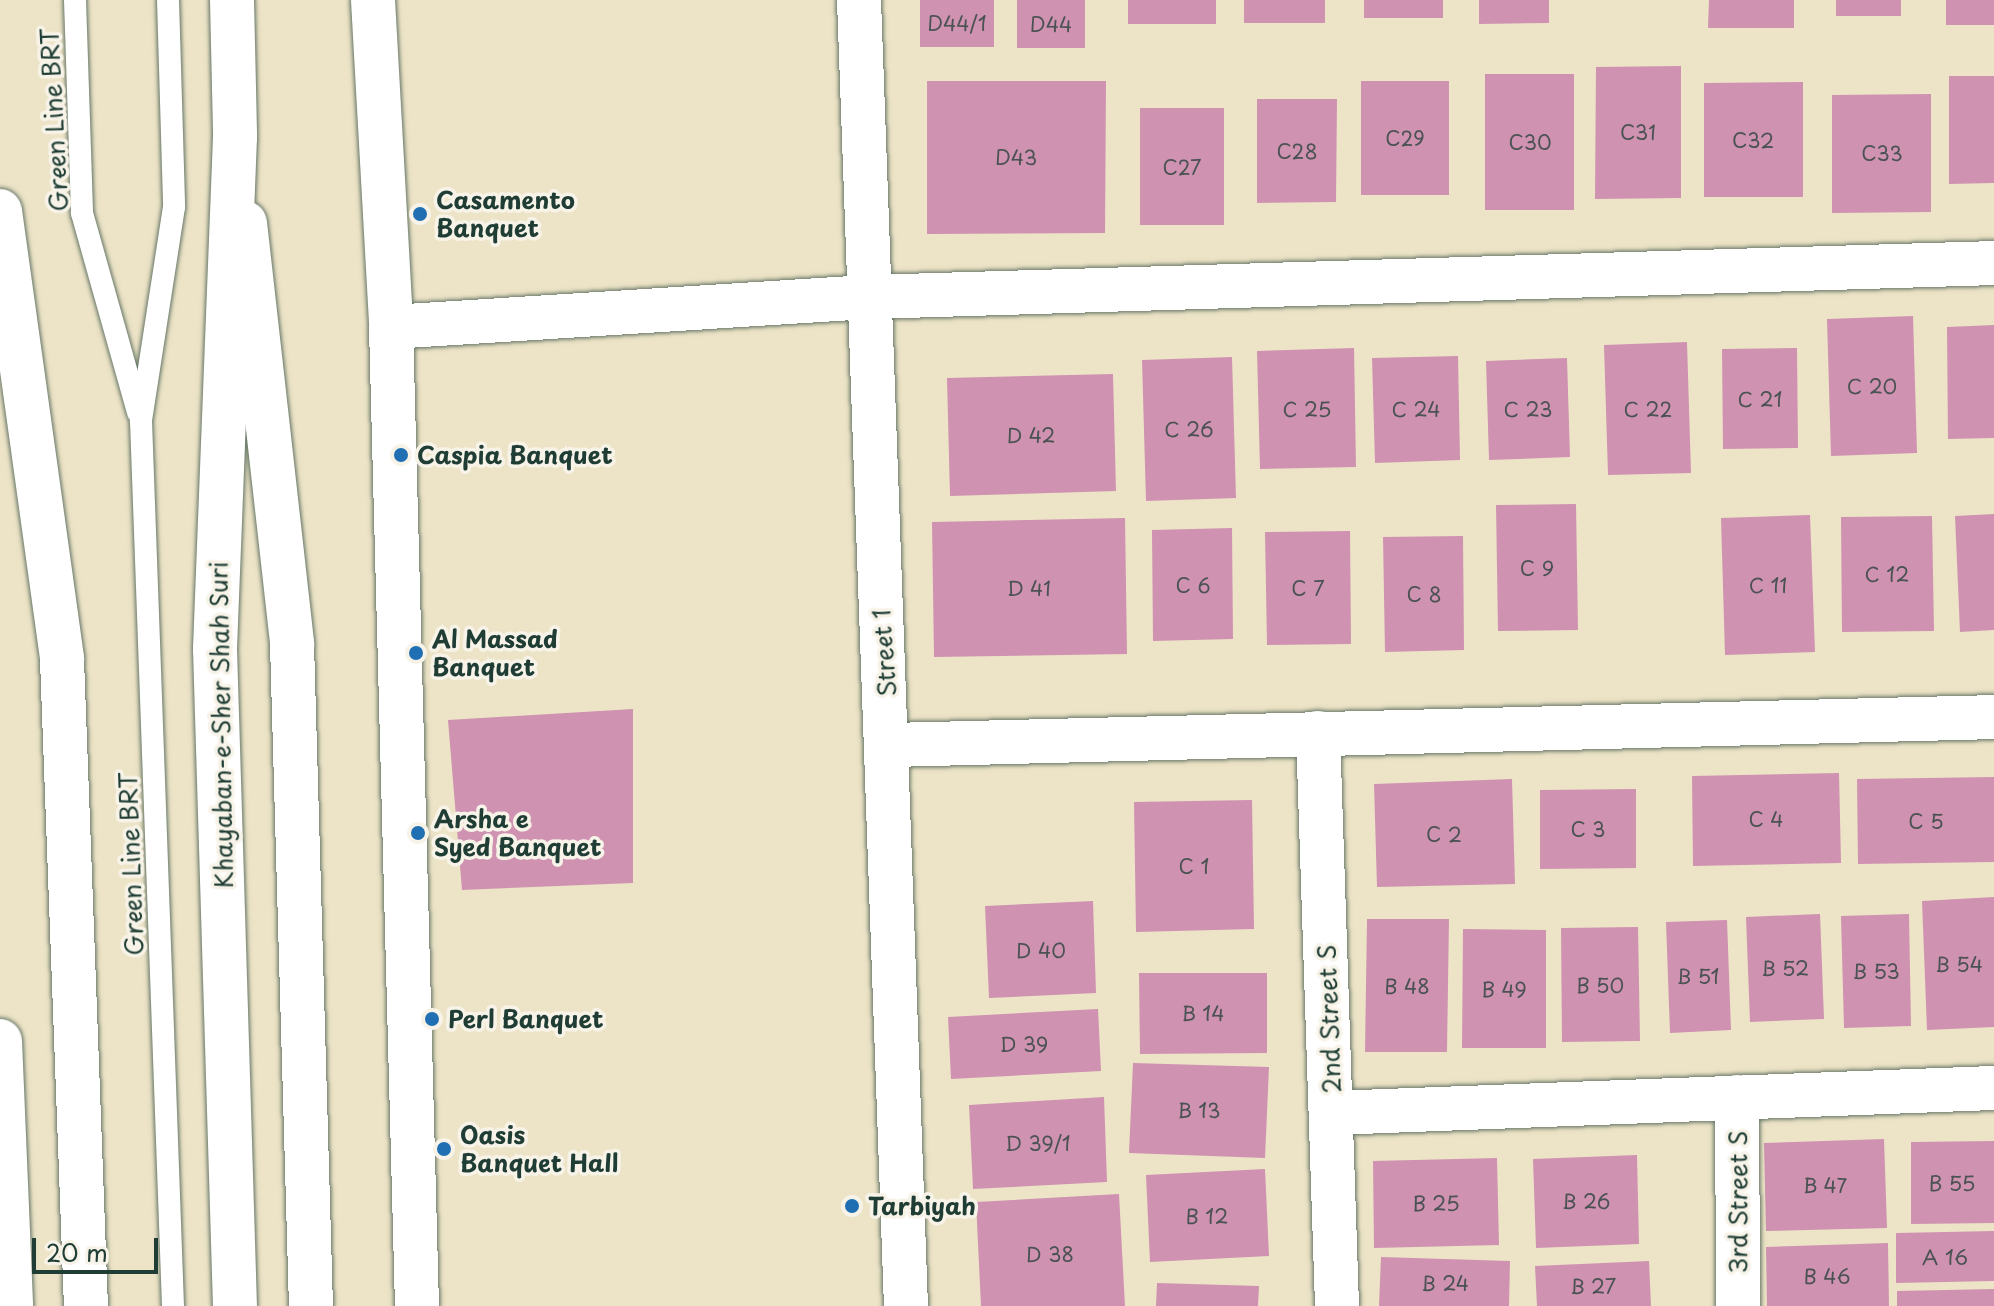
<!DOCTYPE html>
<style>
body{margin:0}
#map{position:relative;width:1994px;height:1306px;overflow:hidden;background:#ede4c7;font-family:"Playpen Sans",sans-serif}
div>[style]{position:absolute}
.building>*{inset:0;background:#cf92b1}
.roads{filter:drop-shadow(0 0 2px #677767) drop-shadow(0 0 2px #677767)}
.lane>*{height:22px;margin:-11px;padding:0 11px;transform-origin:11px;border-radius:11px;background:#fff}
.street>*{height:44px;margin:-22px;padding:0 22px;transform-origin:22px;border-radius:22px;background:#fff}
.secondary>*{height:44px;margin:-22px;padding:0 22px;transform-origin:22px;border-radius:22px;background:#fff}
.primary>*{height:44px;margin:-22px;padding:0 22px;transform-origin:22px;border-radius:22px;background:#fff}
.dots>*{width:22px;height:22px;translate:-50% -50%;box-sizing:border-box;border:4px solid #f7f3e8;border-radius:50%}
span{translate:-50% -50%;white-space:nowrap;text-align:center;line-height:1.15;-webkit-text-stroke:7px #f7f3e8;paint-order:stroke}
.number-label{font-size:20px;color:#4b5253}
.number-label span{-webkit-text-stroke-width:0}
.street-label{font-size:24px;color:#1f3d34}
.poi-label{font-size:24px;color:#1f3d34;font-weight:700}
.left{translate:0 -50%;text-align:left}
.scale{position:absolute;left:32px;top:1238px;width:126px;height:36px;box-sizing:border-box;border:4px solid #1f3d34;border-top:0;padding-left:10px;font-size:24px;line-height:28px;white-space:nowrap;color:#1f3d34;-webkit-text-stroke:6px #f7f3e8;paint-order:stroke}
</style>
<div id="map">
<div class="building">
<i style="clip-path:polygon(920px 0,994px 0,994px 47px,920px 47px)"></i>
<i style="clip-path:polygon(1017px 0,1085px 0,1085px 48px,1017px 48px)"></i>
<i style="clip-path:polygon(1128px 0,1216px 0,1216px 24px,1128px 24px)"></i>
<i style="clip-path:polygon(1244px 0,1325px 0,1325px 23px,1244px 23px)"></i>
<i style="clip-path:polygon(1364px 0,1443px 0,1443px 18px,1364px 18px)"></i>
<i style="clip-path:polygon(1479px 0,1549px 0,1549px 23px,1479px 24px)"></i>
<i style="clip-path:polygon(1709px 0,1794px 0,1794px 28px,1708px 28px)"></i>
<i style="clip-path:polygon(1836px 0,1901px 0,1901px 16px,1836px 16px)"></i>
<i style="clip-path:polygon(1946px 0,1994px 0,1994px 25px,1946px 25px)"></i>
<i style="clip-path:polygon(1681px 66px,1681px 198px,1595px 199px,1596px 67px)"></i>
<i style="clip-path:polygon(1485px 74px,1574px 74px,1574px 210px,1485px 210px)"></i>
<i style="clip-path:polygon(1949px 76px,1994px 76px,1994px 183px,1949px 184px)"></i>
<i style="clip-path:polygon(927px 81px,1106px 81px,1105px 233px,927px 234px)"></i>
<i style="clip-path:polygon(1361px 81px,1449px 81px,1449px 195px,1361px 195px)"></i>
<i style="clip-path:polygon(1803px 82px,1803px 197px,1704px 197px,1704px 83px)"></i>
<i style="clip-path:polygon(1931px 94px,1931px 212px,1832px 213px,1832px 95px)"></i>
<i style="clip-path:polygon(1257px 99px,1337px 99px,1336px 202px,1257px 203px)"></i>
<i style="clip-path:polygon(1140px 108px,1224px 108px,1224px 225px,1140px 225px)"></i>
<i style="clip-path:polygon(1913px 316px,1917px 453px,1831px 456px,1827px 319px)"></i>
<i style="clip-path:polygon(1994px 325px,1994px 438px,1948px 439px,1947px 327px)"></i>
<i style="clip-path:polygon(1687px 342px,1691px 473px,1608px 475px,1604px 345px)"></i>
<i style="clip-path:polygon(1354px 348px,1356px 467px,1260px 469px,1257px 351px)"></i>
<i style="clip-path:polygon(1797px 348px,1798px 448px,1723px 449px,1722px 349px)"></i>
<i style="clip-path:polygon(1458px 356px,1460px 460px,1375px 463px,1372px 358px)"></i>
<i style="clip-path:polygon(1232px 357px,1236px 498px,1146px 501px,1142px 360px)"></i>
<i style="clip-path:polygon(1567px 358px,1570px 457px,1489px 460px,1486px 361px)"></i>
<i style="clip-path:polygon(1113px 374px,1116px 491px,950px 496px,947px 378px)"></i>
<i style="clip-path:polygon(1576px 504px,1578px 630px,1498px 631px,1496px 505px)"></i>
<i style="clip-path:polygon(1994px 514px,1994px 630px,1960px 632px,1955px 516px)"></i>
<i style="clip-path:polygon(1810px 515px,1815px 652px,1725px 655px,1721px 518px)"></i>
<i style="clip-path:polygon(1932px 516px,1934px 631px,1842px 632px,1841px 517px)"></i>
<i style="clip-path:polygon(1125px 518px,1127px 654px,934px 657px,932px 522px)"></i>
<i style="clip-path:polygon(1232px 528px,1233px 639px,1153px 641px,1152px 530px)"></i>
<i style="clip-path:polygon(1350px 531px,1351px 644px,1267px 645px,1265px 532px)"></i>
<i style="clip-path:polygon(1463px 536px,1464px 650px,1385px 652px,1383px 537px)"></i>
<i style="clip-path:polygon(633px 709px,633px 883px,462px 890px,448px 720px)"></i>
<i style="clip-path:polygon(1839px 773px,1841px 863px,1693px 866px,1692px 776px)"></i>
<i style="clip-path:polygon(1994px 777px,1994px 862px,1858px 864px,1857px 779px)"></i>
<i style="clip-path:polygon(1512px 779px,1515px 884px,1377px 887px,1374px 784px)"></i>
<i style="clip-path:polygon(1636px 789px,1636px 868px,1540px 869px,1540px 790px)"></i>
<i style="clip-path:polygon(1252px 800px,1254px 929px,1136px 932px,1134px 802px)"></i>
<i style="clip-path:polygon(1994px 897px,1994px 1027px,1927px 1030px,1922px 901px)"></i>
<i style="clip-path:polygon(1093px 901px,1096px 993px,989px 998px,985px 906px)"></i>
<i style="clip-path:polygon(1820px 914px,1824px 1019px,1750px 1022px,1746px 917px)"></i>
<i style="clip-path:polygon(1909px 914px,1911px 1026px,1844px 1028px,1841px 916px)"></i>
<i style="clip-path:polygon(1367px 919px,1449px 919px,1447px 1052px,1365px 1052px)"></i>
<i style="clip-path:polygon(1727px 920px,1731px 1030px,1670px 1033px,1666px 922px)"></i>
<i style="clip-path:polygon(1638px 927px,1640px 1041px,1562px 1042px,1561px 928px)"></i>
<i style="clip-path:polygon(1463px 929px,1546px 930px,1546px 1048px,1462px 1048px)"></i>
<i style="clip-path:polygon(1139px 973px,1267px 973px,1267px 1053px,1140px 1054px)"></i>
<i style="clip-path:polygon(1098px 1009px,1101px 1071px,951px 1079px,948px 1017px)"></i>
<i style="clip-path:polygon(1133px 1063px,1269px 1067px,1265px 1158px,1129px 1153px)"></i>
<i style="clip-path:polygon(1104px 1097px,1107px 1182px,973px 1189px,969px 1105px)"></i>
<i style="clip-path:polygon(1884px 1139px,1887px 1228px,1766px 1231px,1764px 1143px)"></i>
<i style="clip-path:polygon(1994px 1141px,1994px 1223px,1911px 1224px,1911px 1142px)"></i>
<i style="clip-path:polygon(1637px 1155px,1639px 1244px,1536px 1248px,1533px 1159px)"></i>
<i style="clip-path:polygon(1497px 1158px,1499px 1245px,1374px 1248px,1373px 1161px)"></i>
<i style="clip-path:polygon(1265px 1169px,1269px 1256px,1150px 1262px,1146px 1175px)"></i>
<i style="clip-path:polygon(1119px 1194px,1125px 1306px,981px 1306px,976px 1202px)"></i>
<i style="clip-path:polygon(1994px 1231px,1994px 1281px,1896px 1283px,1896px 1233px)"></i>
<i style="clip-path:polygon(1888px 1243px,1889px 1306px,1767px 1306px,1766px 1247px)"></i>
<i style="clip-path:polygon(1381px 1257px,1510px 1261px,1509px 1306px,1379px 1306px)"></i>
<i style="clip-path:polygon(1649px 1261px,1651px 1306px,1537px 1306px,1535px 1266px)"></i>
<i style="clip-path:polygon(1157px 1283px,1259px 1286px,1258px 1306px,1156px 1306px)"></i>
<i style="clip-path:polygon(1994px 1289px,1994px 1306px,1897px 1306px,1897px 1291px)"></i>
</div>
<div class="roads">
<div class="lane">
<i style="left:75px;top:0;width:213px;rotate:88.1deg"></i>
<i style="left:82px;top:213px;width:207px;rotate:74.3deg"></i>
<i style="left:168px;top:0;width:207px;rotate:88.3deg"></i>
<i style="left:174px;top:207px;width:217px;rotate:98.8deg"></i>
<i style="left:141px;top:421px;width:886px;rotate:87.93deg"></i>
</div>
<div class="street">
<i style="left:373px;top:0;width:327px;rotate:86.8deg"></i>
<i style="left:391px;top:327px;width:979px;rotate:88.48deg"></i>
<i style="left:391px;top:327px;width:480px;rotate:-3.6deg"></i>
<i style="left:870px;top:297px;width:1125px;rotate:-1.73deg"></i>
<i style="left:1318px;top:733px;width:573px;rotate:88.1deg"></i>
<i style="left:891px;top:745px;width:1103px;rotate:-1.45deg"></i>
<i style="left:1737px;top:1097px;width:209px;rotate:89.7deg"></i>
<i style="left:1333px;top:1113px;width:661px;rotate:-2.17deg"></i>
</div>
<div class="secondary">
<i style="left:859px;top:0;width:1307px;rotate:87.94deg"></i>
<i style="left:245px;top:223px;width:424px;rotate:83.6deg"></i>
<i style="left:292px;top:644px;width:662px;rotate:88.36deg"></i>
<i style="left:0;top:1041px;width:265px;rotate:87.6deg"></i>
</div>
<div class="primary">
<i style="left:232px;top:0;width:137px;rotate:88.7deg"></i>
<i style="left:235px;top:137px;width:512px;rotate:92.24deg"></i>
<i style="left:215px;top:649px;width:657px;rotate:88.26deg"></i>
<i style="left:0;top:211px;width:452px;rotate:82.1deg"></i>
<i style="left:62px;top:659px;width:647px;rotate:87.88deg"></i>
</div>
</div>
<div class="dots">
<i style="left:420px;top:214px;background:#1f6fb2"></i>
<i style="left:401px;top:455px;background:#1f6fb2"></i>
<i style="left:416px;top:653px;background:#1f6fb2"></i>
<i style="left:418px;top:833px;background:#1f6fb2"></i>
<i style="left:432px;top:1019px;background:#1f6fb2"></i>
<i style="left:444px;top:1149px;background:#1f6fb2"></i>
<i style="left:852px;top:1206px;background:#1f6fb2"></i>
</div>
<div class="number-label">
<span style="left:957px;top:23px">D44/1</span>
<span style="left:1051px;top:24px">D44</span>
<span style="left:1638px;top:132px">C31</span>
<span style="left:1405px;top:138px">C29</span>
<span style="left:1753px;top:140px">C32</span>
<span style="left:1530px;top:142px">C30</span>
<span style="left:1297px;top:151px">C28</span>
<span style="left:1882px;top:153px">C33</span>
<span style="left:1016px;top:157px">D43</span>
<span style="left:1182px;top:167px">C27</span>
<span style="left:1872px;top:386px">C 20</span>
<span style="left:1760px;top:399px">C 21</span>
<span style="left:1307px;top:409px">C 25</span>
<span style="left:1416px;top:409px">C 24</span>
<span style="left:1528px;top:409px">C 23</span>
<span style="left:1648px;top:409px">C 22</span>
<span style="left:1189px;top:429px">C 26</span>
<span style="left:1031px;top:435px">D 42</span>
<span style="left:1537px;top:568px">C 9</span>
<span style="left:1887px;top:574px">C 12</span>
<span style="left:1193px;top:585px">C 6</span>
<span style="left:1768px;top:585px">C 11</span>
<span style="left:1029px;top:588px">D 41</span>
<span style="left:1308px;top:588px">C 7</span>
<span style="left:1424px;top:594px">C 8</span>
<span style="left:1766px;top:819px">C 4</span>
<span style="left:1926px;top:821px">C 5</span>
<span style="left:1588px;top:829px">C 3</span>
<span style="left:1444px;top:834px">C 2</span>
<span style="left:1194px;top:866px">C 1</span>
<span style="left:1041px;top:950px">D 40</span>
<span style="left:1959px;top:964px">B 54</span>
<span style="left:1785px;top:968px">B 52</span>
<span style="left:1876px;top:971px">B 53</span>
<span style="left:1698px;top:976px">B 51</span>
<span style="left:1600px;top:985px">B 50</span>
<span style="left:1407px;top:986px">B 48</span>
<span style="left:1504px;top:989px">B 49</span>
<span style="left:1203px;top:1013px">B 14</span>
<span style="left:1024px;top:1044px">D 39</span>
<span style="left:1199px;top:1110px">B 13</span>
<span style="left:1038px;top:1143px">D 39/1</span>
<span style="left:1952px;top:1183px">B 55</span>
<span style="left:1825px;top:1185px">B 47</span>
<span style="left:1586px;top:1201px">B 26</span>
<span style="left:1436px;top:1203px">B 25</span>
<span style="left:1207px;top:1216px">B 12</span>
<span style="left:1050px;top:1254px">D 38</span>
<span style="left:1945px;top:1257px">A 16</span>
<span style="left:1827px;top:1276px">B 46</span>
<span style="left:1445px;top:1283px">B 24</span>
<span style="left:1593px;top:1286px">B 27</span>
</div>
<div class="street-label">
<span style="left:54px;top:120px;rotate:-93deg">Green Line BRT</span>
<span style="left:884px;top:653px;rotate:-94deg">Street 1</span>
<span style="left:221px;top:725px;rotate:-91deg">Khayaban-e-Sher Shah Suri</span>
<span style="left:131px;top:864px;rotate:-92deg">Green Line BRT</span>
<span style="left:1329px;top:1019px;rotate:-92deg">2nd Street S</span>
<span style="left:1738px;top:1202px;rotate:-90deg">3rd Street S</span>
</div>
<div class="poi-label">
<span class="left" style="left:436px;top:214px">Casamento<br>Banquet</span>
<span class="left" style="left:417px;top:455px">Caspia Banquet</span>
<span class="left" style="left:432px;top:653px">Al Massad<br>Banquet</span>
<span class="left" style="left:434px;top:833px">Arsha e<br>Syed Banquet</span>
<span class="left" style="left:448px;top:1019px">Perl Banquet</span>
<span class="left" style="left:460px;top:1149px">Oasis<br>Banquet Hall</span>
<span class="left" style="left:868px;top:1206px">Tarbiyah</span>
</div>
<div class="scale">20 m</div>
</div>
